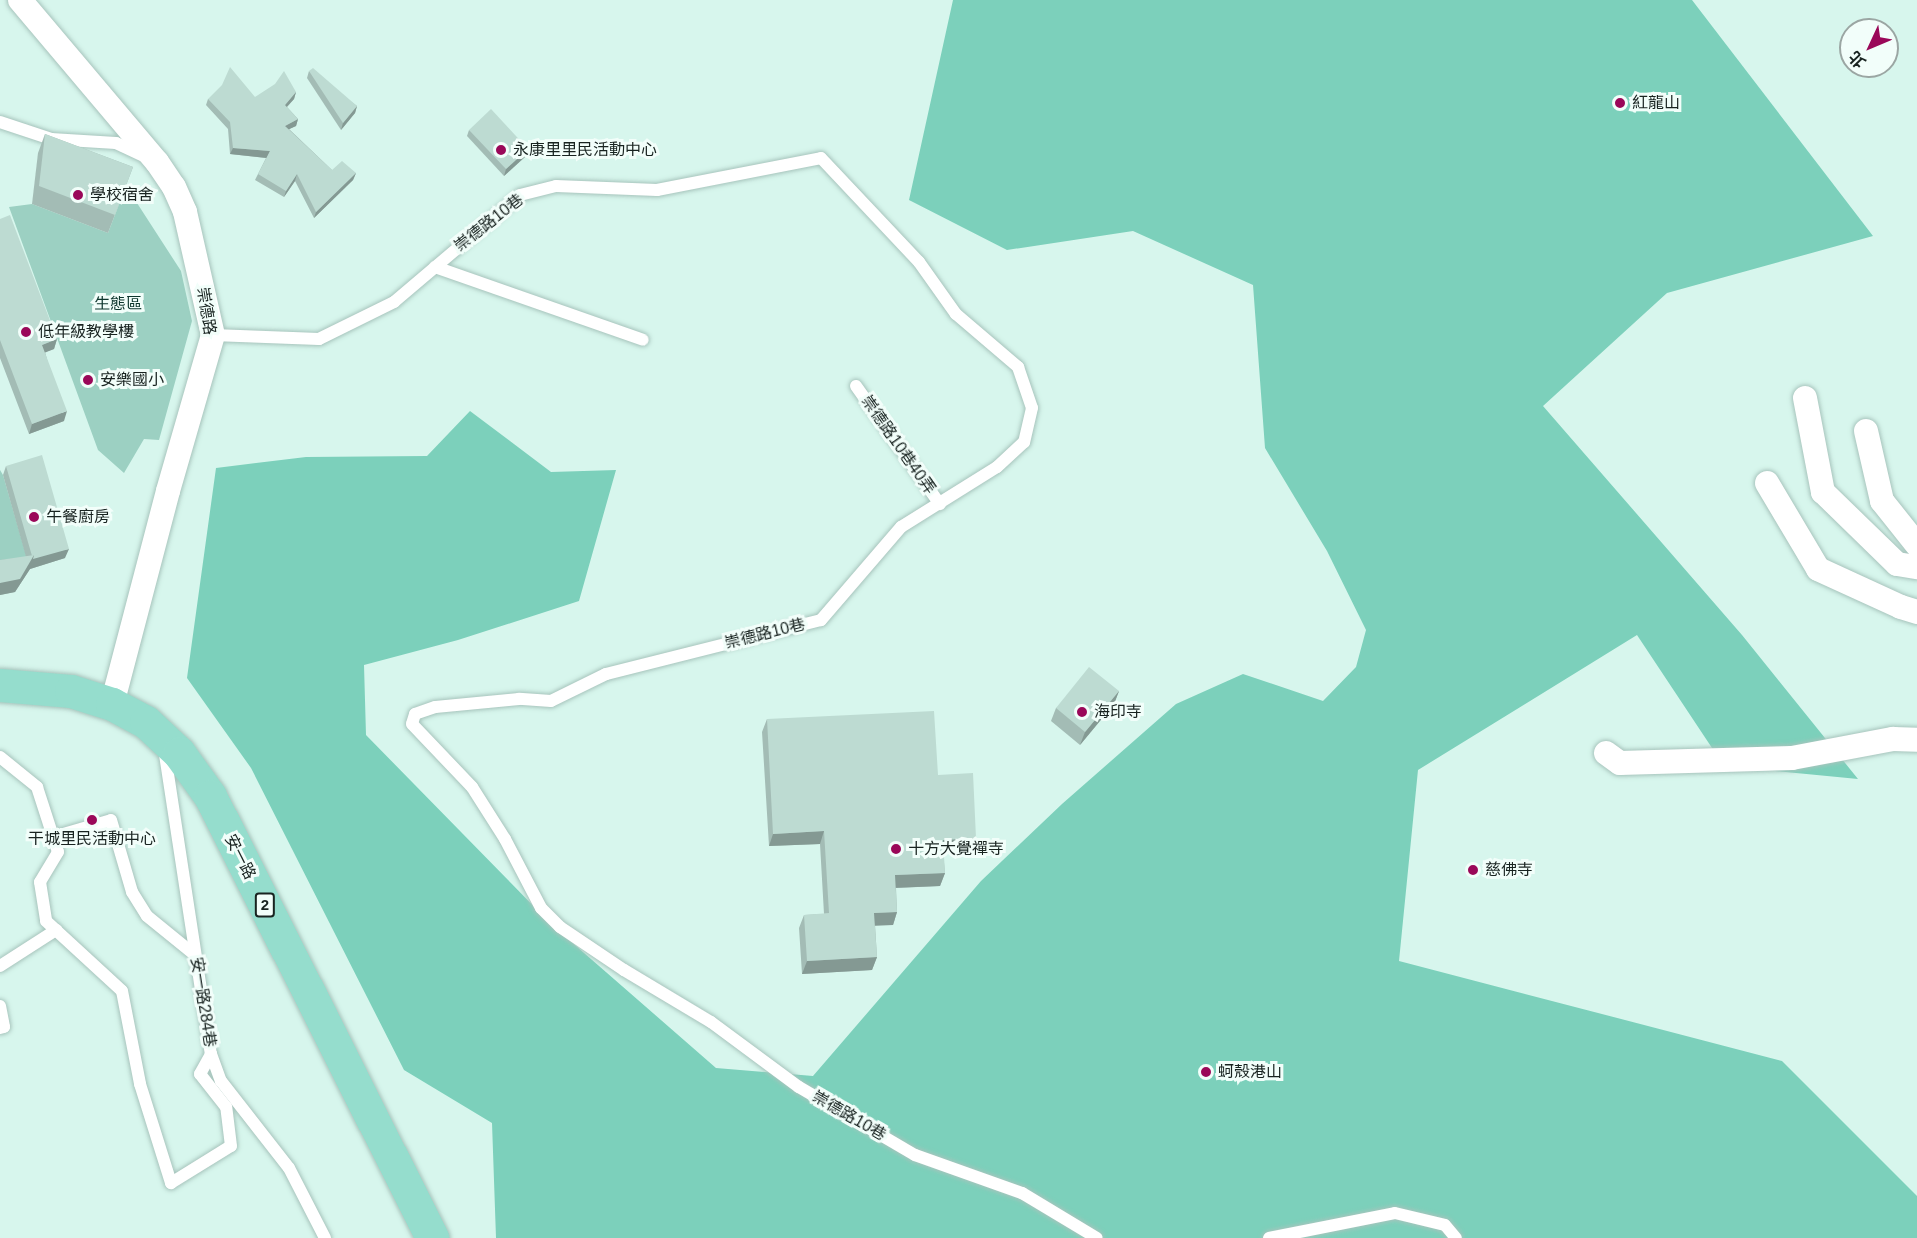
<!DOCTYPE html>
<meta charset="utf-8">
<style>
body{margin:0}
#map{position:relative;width:1917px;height:1238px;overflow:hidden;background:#d7f6ed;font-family:Helvetica,"Noto Sans TC",sans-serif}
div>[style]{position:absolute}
.green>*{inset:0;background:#9cd0c2}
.forest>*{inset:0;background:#7cd0bb}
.roads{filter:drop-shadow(0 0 2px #a7c4bc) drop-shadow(0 0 2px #a7c4bc)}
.service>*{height:12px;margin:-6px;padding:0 6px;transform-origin:6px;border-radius:6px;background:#fff}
.minor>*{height:24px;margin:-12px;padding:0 12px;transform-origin:12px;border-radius:12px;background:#fff}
.primary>*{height:33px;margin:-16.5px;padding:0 16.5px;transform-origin:16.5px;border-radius:16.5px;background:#95ddcd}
.wall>*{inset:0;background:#a3bcb5}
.shaded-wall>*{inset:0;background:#849993}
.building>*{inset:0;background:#bddbd2}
.dots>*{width:16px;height:16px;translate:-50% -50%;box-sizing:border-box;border:3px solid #f2fefa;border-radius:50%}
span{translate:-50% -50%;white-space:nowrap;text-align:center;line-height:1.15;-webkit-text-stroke:6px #f2fefa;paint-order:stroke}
.shield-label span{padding:2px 4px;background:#f2fefa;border:2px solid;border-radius:4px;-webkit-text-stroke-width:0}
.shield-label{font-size:15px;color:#182320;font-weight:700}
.poi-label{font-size:16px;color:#182320}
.left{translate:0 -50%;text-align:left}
.street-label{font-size:16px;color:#182320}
.park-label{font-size:16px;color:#0c352c}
.north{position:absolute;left:1839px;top:18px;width:60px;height:60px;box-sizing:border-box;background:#f2fefa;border:2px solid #9ba6a3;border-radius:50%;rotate:226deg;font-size:16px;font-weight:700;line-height:24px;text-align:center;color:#182320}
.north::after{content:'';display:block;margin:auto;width:21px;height:27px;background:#9a0859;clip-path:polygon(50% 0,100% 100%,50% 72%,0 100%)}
</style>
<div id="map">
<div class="green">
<i style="clip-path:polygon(126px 186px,181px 271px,192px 321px,159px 440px,144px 439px,124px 473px,98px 450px,9px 207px,32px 204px,108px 233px)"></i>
<i style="clip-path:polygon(0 470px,3px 475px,30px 569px,0 572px)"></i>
</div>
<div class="forest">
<i style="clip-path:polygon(953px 0,1692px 0,1873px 236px,1667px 293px,1543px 406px,1742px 635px,1858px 779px,1724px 766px,1637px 635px,1418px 770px,1399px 961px,1782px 1061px,1917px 1196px,1917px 1238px,496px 1238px,492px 1123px,404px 1070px,251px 768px,187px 678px,216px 468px,306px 457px,427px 456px,470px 411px,551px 472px,616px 470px,579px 601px,458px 640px,364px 665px,366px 735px,552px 925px,716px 1068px,813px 1076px,981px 881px,1062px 804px,1176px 704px,1243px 674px,1323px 701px,1356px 667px,1366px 630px,1327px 551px,1265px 448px,1253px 285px,1133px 231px,1007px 250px,909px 200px)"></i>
</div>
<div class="roads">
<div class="service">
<i style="left:0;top:122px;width:54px;rotate:18.4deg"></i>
<i style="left:51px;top:139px;width:65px;rotate:3.5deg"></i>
<i style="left:116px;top:143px;width:33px;rotate:25deg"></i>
<i style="left:435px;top:267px;width:220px;rotate:19.3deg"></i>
<i style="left:213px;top:335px;width:106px;rotate:2.2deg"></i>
<i style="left:319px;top:339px;width:84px;rotate:-26.3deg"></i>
<i style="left:394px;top:302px;width:165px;rotate:-40.3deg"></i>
<i style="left:520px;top:195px;width:37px;rotate:-14deg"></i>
<i style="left:556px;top:186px;width:101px;rotate:2.3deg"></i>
<i style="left:657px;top:190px;width:167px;rotate:-11deg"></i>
<i style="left:821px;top:158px;width:143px;rotate:46.7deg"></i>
<i style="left:919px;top:262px;width:64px;rotate:54.6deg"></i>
<i style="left:956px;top:314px;width:82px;rotate:40.5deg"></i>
<i style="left:1018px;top:367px;width:43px;rotate:71.1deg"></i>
<i style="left:1032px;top:408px;width:35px;rotate:103deg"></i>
<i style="left:1024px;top:442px;width:37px;rotate:137deg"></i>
<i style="left:997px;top:467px;width:113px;rotate:148deg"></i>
<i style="left:901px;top:527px;width:123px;rotate:130.7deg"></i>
<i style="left:821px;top:620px;width:222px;rotate:165.9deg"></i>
<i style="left:606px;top:674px;width:61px;rotate:153.9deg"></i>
<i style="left:551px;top:701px;width:32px;rotate:-176deg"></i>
<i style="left:519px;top:699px;width:84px;rotate:174.6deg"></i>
<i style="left:435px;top:707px;width:21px;rotate:161deg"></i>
<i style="left:415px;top:714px;width:10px;rotate:107deg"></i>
<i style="left:412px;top:724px;width:87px;rotate:46.4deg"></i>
<i style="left:472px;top:787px;width:62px;rotate:57.6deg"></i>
<i style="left:505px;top:839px;width:78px;rotate:62.4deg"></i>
<i style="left:541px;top:908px;width:27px;rotate:45deg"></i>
<i style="left:560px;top:927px;width:77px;rotate:33.9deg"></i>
<i style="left:624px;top:970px;width:101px;rotate:30.9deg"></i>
<i style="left:711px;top:1022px;width:109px;rotate:36.5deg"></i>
<i style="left:799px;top:1087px;width:134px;rotate:30.4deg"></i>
<i style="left:915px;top:1155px;width:114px;rotate:19.6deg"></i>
<i style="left:1022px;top:1193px;width:87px;rotate:31deg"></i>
<i style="left:856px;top:386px;width:145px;rotate:54.6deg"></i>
<i style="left:164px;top:748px;width:310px;rotate:81.3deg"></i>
<i style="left:211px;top:1054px;width:29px;rotate:70deg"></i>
<i style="left:221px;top:1081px;width:110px;rotate:52deg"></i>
<i style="left:289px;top:1168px;width:79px;rotate:62.8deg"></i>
<i style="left:0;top:757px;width:48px;rotate:39deg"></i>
<i style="left:37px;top:787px;width:68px;rotate:72.1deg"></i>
<i style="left:58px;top:852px;width:35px;rotate:121deg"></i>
<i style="left:40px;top:882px;width:39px;rotate:81deg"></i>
<i style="left:46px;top:921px;width:103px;rotate:42.6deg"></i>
<i style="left:122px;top:991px;width:95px;rotate:79deg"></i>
<i style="left:140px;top:1084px;width:104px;rotate:72.6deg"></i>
<i style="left:171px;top:1183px;width:70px;rotate:-31.7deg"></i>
<i style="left:231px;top:1146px;width:39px;rotate:-97deg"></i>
<i style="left:226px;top:1107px;width:42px;rotate:-128.2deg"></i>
<i style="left:200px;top:1074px;width:23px;rotate:-61deg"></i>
<i style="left:53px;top:837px;width:60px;rotate:-16.3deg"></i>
<i style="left:111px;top:820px;width:75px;rotate:73.7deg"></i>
<i style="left:132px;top:892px;width:28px;rotate:58deg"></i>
<i style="left:147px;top:916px;width:62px;rotate:39.1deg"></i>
<i style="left:0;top:966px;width:67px;rotate:-32.7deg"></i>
<i style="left:0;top:1006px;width:21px;rotate:79deg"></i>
<i style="left:4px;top:1027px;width:4px;rotate:166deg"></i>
<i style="left:1269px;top:1238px;width:128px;rotate:-11.2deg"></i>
<i style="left:1395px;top:1213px;width:51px;rotate:13.5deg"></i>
<i style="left:1445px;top:1225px;width:17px;rotate:50deg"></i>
</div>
<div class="minor">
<i style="left:20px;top:0;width:212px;rotate:49.8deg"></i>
<i style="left:157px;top:162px;width:30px;rotate:56deg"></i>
<i style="left:174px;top:187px;width:27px;rotate:66deg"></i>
<i style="left:185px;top:212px;width:126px;rotate:77.2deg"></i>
<i style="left:213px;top:335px;width:162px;rotate:106.1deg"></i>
<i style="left:168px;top:491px;width:220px;rotate:104.7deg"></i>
<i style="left:1805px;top:398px;width:96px;rotate:79.2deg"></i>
<i style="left:1823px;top:492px;width:103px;rotate:44.2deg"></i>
<i style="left:1897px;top:564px;width:20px;rotate:9deg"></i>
<i style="left:1866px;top:431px;width:72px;rotate:77.1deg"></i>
<i style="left:1882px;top:501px;width:56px;rotate:51.5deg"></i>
<i style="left:1767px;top:483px;width:100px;rotate:59.3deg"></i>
<i style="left:1818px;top:569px;width:91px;rotate:24.6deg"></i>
<i style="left:1901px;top:607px;width:17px;rotate:17deg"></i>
<i style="left:1606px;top:753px;width:17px;rotate:36deg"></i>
<i style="left:1620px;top:763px;width:172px;rotate:-1.7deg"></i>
<i style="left:1792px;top:758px;width:103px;rotate:-10.7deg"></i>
<i style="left:1893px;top:739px;width:24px;rotate:2deg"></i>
</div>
<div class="primary">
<i style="left:0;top:685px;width:71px;rotate:4.8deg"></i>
<i style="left:71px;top:691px;width:43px;rotate:17.6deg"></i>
<i style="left:112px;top:704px;width:38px;rotate:28deg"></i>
<i style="left:146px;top:722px;width:45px;rotate:43.2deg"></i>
<i style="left:179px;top:753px;width:53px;rotate:54.2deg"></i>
<i style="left:210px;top:796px;width:495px;rotate:63.3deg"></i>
</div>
</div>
<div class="wall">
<i style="clip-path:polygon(309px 71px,357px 106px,355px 113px,341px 130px,307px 78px)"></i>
<i style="clip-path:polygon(296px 92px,294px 99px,287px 107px,298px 119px,296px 126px,289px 129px,332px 170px,356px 173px,353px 180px,314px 218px,295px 181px,284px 197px,255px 180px,266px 158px,230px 154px,228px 129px,206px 105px,208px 99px,255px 97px)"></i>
<i style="clip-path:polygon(469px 130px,528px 149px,526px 156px,504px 176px,467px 136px)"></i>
<i style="clip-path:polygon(45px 134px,133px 167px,108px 233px,32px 204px,38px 153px)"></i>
<i style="clip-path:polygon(0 219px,57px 339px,54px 349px,45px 352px,64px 421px,29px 434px,0 358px)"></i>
<i style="clip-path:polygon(6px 466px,65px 558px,30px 569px,15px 592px,0 595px,0 560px,26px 557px,3px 475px)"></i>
<i style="clip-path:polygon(1119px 691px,1114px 704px,1080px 745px,1051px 721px,1056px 708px)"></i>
<i style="clip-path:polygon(767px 719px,938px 775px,972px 851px,943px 852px,945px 873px,940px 886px,896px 888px,897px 912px,893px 925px,875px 925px,877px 957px,872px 970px,802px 974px,799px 928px,804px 915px,824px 914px,820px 844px,769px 846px,762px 732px)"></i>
</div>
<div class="shaded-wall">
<i style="clip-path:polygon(296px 92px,294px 99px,283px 111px,285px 105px)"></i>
<i style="clip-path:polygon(357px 106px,355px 113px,341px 130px,343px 123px)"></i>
<i style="clip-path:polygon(298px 119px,296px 126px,283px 132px,285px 126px)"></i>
<i style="clip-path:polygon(233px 148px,270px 151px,267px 158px,230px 154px)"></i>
<i style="clip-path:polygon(528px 149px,526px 156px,504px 176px,506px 169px)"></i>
<i style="clip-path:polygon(356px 173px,353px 180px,314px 218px,316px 212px)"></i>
<i style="clip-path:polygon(297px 174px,295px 181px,284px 197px,286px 191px)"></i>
<i style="clip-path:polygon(57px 339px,54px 349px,39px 355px,42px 345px)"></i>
<i style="clip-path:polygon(67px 411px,64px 421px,29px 434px,32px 424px)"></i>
<i style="clip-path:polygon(69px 549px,65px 558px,30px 569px,15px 592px,0 595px,0 583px,34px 555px)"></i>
<i style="clip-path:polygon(1119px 691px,1114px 704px,1080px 745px,1085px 732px)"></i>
<i style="clip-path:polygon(824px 831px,820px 844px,769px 846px,773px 834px)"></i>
<i style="clip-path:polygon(976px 838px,972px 851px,938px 853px,943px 840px)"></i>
<i style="clip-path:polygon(945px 873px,940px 886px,891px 888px,895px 875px)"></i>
<i style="clip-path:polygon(897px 912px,893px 925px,870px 926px,874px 913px)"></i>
<i style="clip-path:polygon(877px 957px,872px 970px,802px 974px,807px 961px)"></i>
</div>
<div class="building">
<i style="clip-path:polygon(230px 67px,255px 97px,275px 84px,284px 71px,296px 92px,285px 105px,298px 119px,285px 126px,332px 170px,342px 161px,356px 173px,316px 212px,297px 174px,286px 191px,258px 174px,270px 151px,233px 148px,230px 122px,208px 99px,222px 85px)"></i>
<i style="clip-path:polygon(313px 68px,357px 106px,343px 123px,309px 71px)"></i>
<i style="clip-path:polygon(491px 109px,528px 149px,506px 169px,469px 130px)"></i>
<i style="clip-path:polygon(45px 134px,133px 167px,115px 215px,39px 186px)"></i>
<i style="clip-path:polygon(10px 215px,57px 339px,42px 345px,67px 411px,32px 424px,0 340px,0 219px)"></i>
<i style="clip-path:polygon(42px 455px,69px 549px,33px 559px,34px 555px,32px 556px,6px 466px)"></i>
<i style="clip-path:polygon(34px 555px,20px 579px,0 583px,0 560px)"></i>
<i style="clip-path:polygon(1089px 667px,1119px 691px,1085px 732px,1056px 708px)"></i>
<i style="clip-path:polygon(934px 711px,938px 775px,973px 773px,976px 838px,943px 840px,945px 873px,895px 875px,897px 912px,874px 913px,877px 957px,807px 961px,804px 915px,829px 913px,824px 831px,773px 834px,767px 719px)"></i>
</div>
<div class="dots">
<i style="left:1620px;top:103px;background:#9a0859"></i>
<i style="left:501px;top:150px;background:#9a0859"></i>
<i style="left:78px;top:195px;background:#9a0859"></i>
<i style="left:26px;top:332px;background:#9a0859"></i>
<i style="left:88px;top:380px;background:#9a0859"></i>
<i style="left:34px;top:517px;background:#9a0859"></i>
<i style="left:1082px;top:712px;background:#9a0859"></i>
<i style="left:92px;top:820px;background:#9a0859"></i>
<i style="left:896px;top:849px;background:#9a0859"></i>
<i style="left:1473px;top:870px;background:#9a0859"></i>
<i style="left:1206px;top:1072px;background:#9a0859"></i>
</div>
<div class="shield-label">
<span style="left:265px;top:905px">2</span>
</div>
<div class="poi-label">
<span class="left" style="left:1632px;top:103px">紅龍山</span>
<span class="left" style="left:513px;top:150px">永康里里民活動中心</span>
<span class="left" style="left:90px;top:195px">學校宿舍</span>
<span class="left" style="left:38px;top:332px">低年級教學樓</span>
<span class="left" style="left:100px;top:380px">安樂國小</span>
<span class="left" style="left:46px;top:517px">午餐廚房</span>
<span class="left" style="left:1094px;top:712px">海印寺</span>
<span style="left:92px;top:839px">干城里民活動中心</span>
<span class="left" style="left:908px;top:849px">十方大覺禪寺</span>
<span class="left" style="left:1485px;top:870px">慈佛寺</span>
<span class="left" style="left:1218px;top:1072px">蚵殼港山</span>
</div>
<div class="street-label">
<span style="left:489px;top:223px;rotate:-38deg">崇德路10巷</span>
<span style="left:206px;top:311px;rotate:81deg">崇德路</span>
<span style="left:898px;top:445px;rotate:55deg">崇德路10巷40弄</span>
<span style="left:765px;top:634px;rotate:-14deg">崇德路10巷</span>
<span style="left:240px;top:857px;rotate:63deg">安一路</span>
<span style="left:203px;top:1002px;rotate:81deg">安一路284巷</span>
<span style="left:849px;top:1116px;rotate:30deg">崇德路10巷</span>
</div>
<div class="park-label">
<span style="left:118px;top:304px">生態區</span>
</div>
<div class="north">北</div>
</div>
